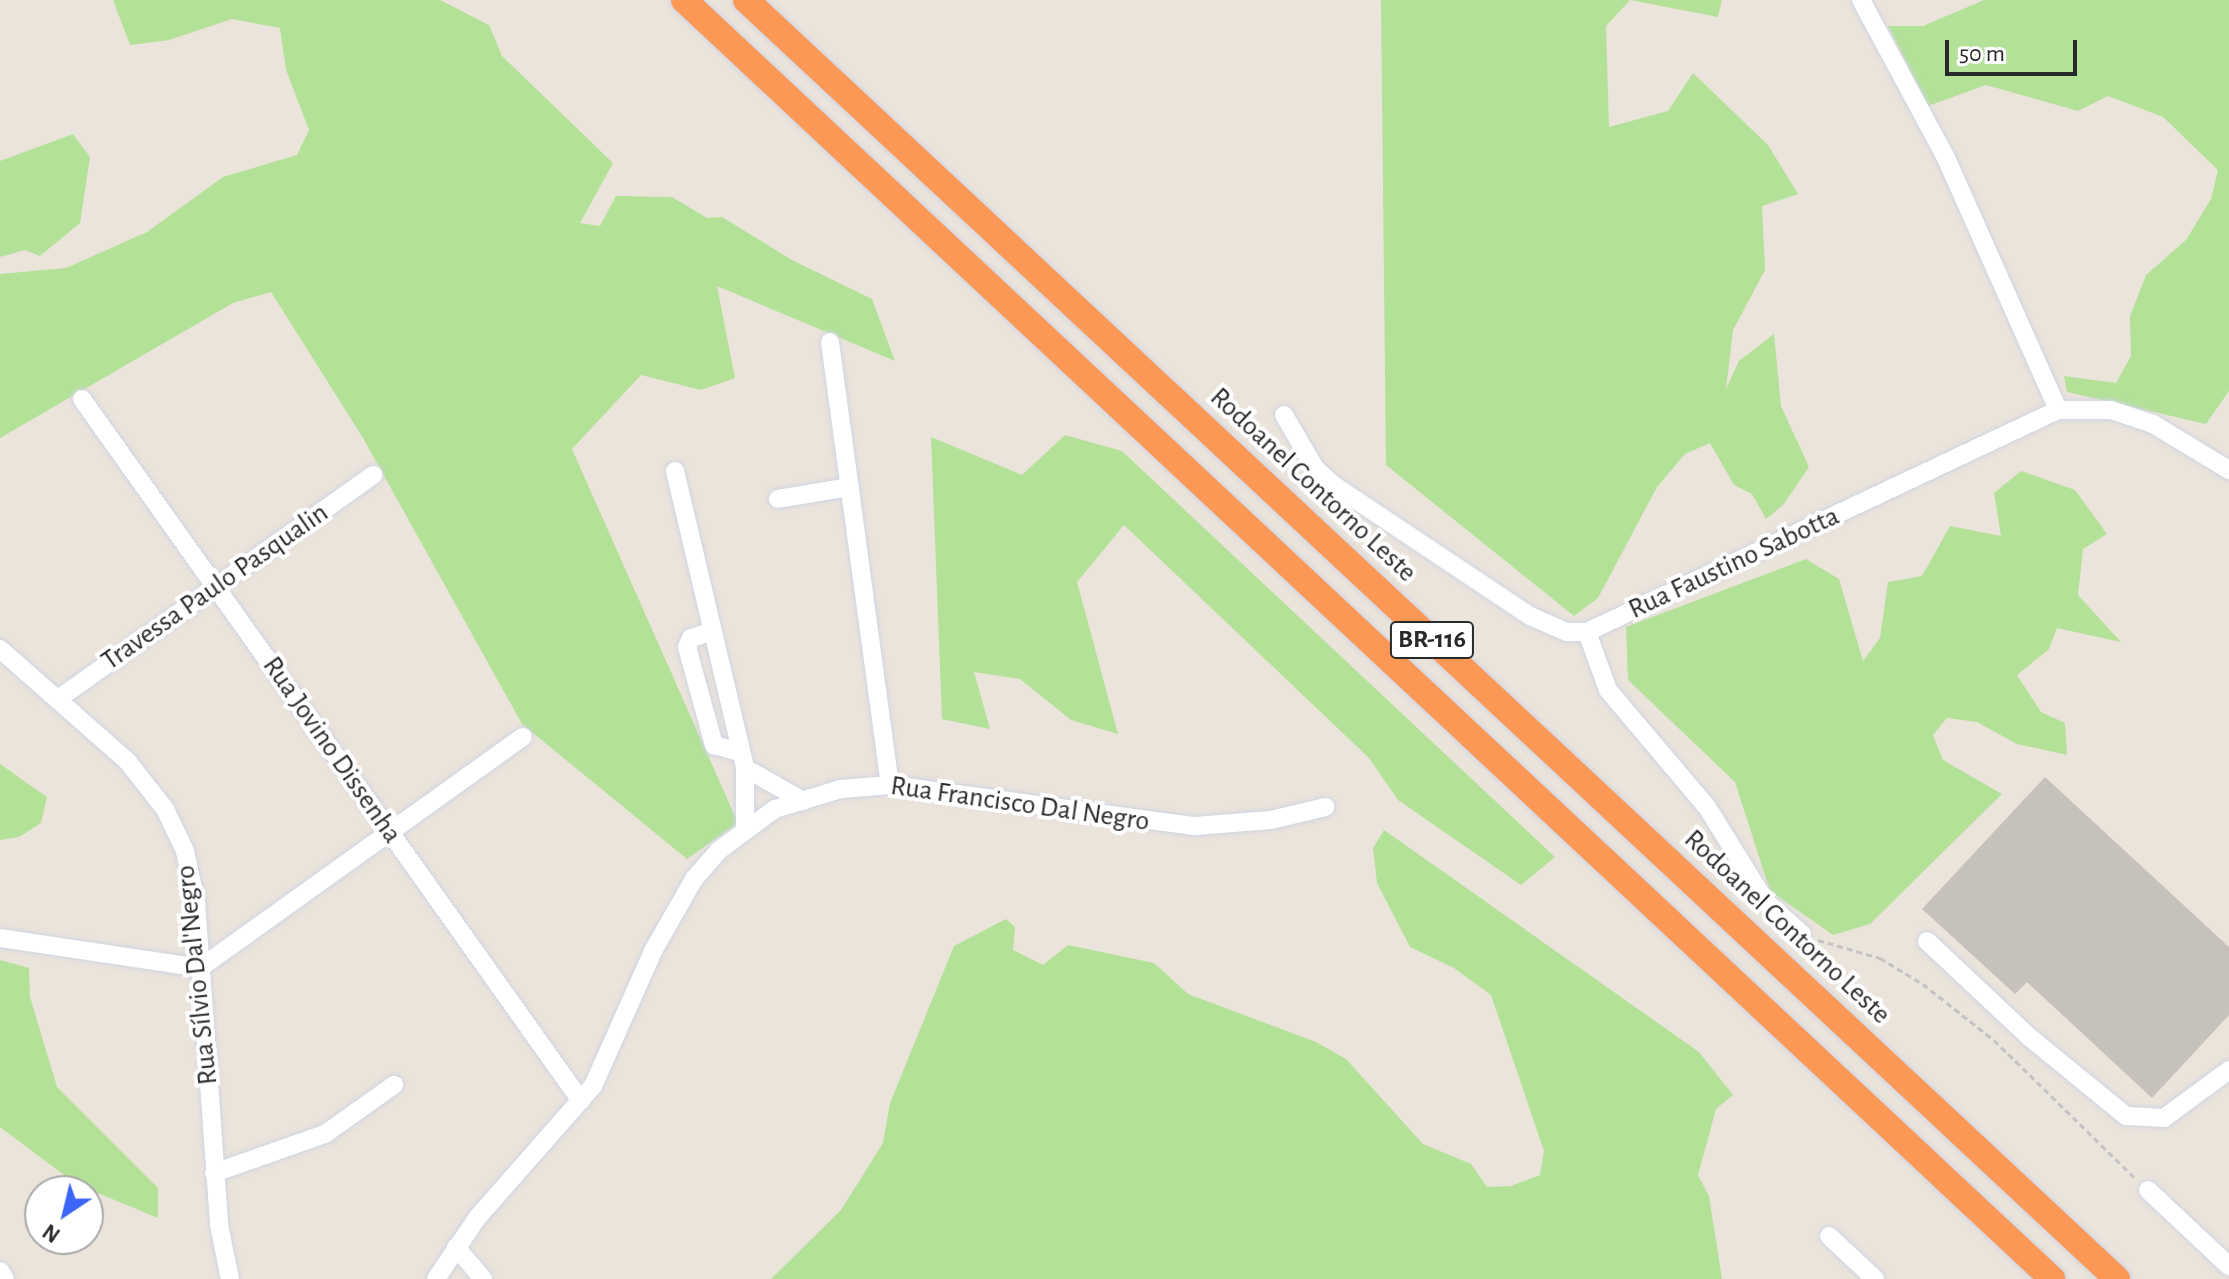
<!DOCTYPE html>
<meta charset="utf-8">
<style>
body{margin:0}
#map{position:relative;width:2229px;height:1279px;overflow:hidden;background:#ebe4db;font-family:"Alegreya Sans",sans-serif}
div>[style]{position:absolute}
.green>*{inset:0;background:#b3e198}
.building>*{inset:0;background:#c6c1ba}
.path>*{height:3px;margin-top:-1.5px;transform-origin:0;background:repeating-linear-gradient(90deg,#c3c3c3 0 6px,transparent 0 10px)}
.roads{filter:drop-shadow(0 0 2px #d0d4e2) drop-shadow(0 0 2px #d0d4e2)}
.minor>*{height:18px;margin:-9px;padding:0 9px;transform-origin:9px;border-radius:9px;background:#fff}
.highway>*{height:26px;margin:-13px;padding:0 13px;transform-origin:13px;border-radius:13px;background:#fc9855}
span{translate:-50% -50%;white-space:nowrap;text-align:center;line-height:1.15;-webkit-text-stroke:8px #fff;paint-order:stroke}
.shield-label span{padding:2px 6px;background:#fff;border:2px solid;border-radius:6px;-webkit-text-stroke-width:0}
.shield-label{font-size:26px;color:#292929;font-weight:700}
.street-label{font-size:28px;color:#292929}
.north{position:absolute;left:24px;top:1175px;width:80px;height:80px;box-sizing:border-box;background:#fff;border:2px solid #a9a9a9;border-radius:50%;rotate:215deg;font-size:22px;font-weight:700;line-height:32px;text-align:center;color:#292929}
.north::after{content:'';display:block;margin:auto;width:28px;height:36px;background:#3c65f7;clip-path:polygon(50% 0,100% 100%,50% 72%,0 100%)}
.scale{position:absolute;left:1945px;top:40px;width:132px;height:36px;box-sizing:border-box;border:4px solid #292929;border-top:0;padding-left:10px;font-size:24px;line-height:28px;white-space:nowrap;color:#292929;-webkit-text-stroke:6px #fff;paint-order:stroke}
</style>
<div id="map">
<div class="green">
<i style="clip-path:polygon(113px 0,440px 0,489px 25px,502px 56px,613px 163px,580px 223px,600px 226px,616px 196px,672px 197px,707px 218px,722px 217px,792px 260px,872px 299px,895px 361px,717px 286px,735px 378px,701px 390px,641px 375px,572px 449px,738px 823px,687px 859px,522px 724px,363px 438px,271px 292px,233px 303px,0 438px,0 274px,66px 268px,147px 232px,223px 177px,297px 155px,309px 130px,286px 70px,280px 28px,232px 19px,169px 40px,130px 45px)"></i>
<i style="clip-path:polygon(1381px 0,1722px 0,1718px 17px,1630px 0,1606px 26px,1609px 127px,1668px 111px,1693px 73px,1768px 145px,1798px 194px,1762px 206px,1765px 270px,1733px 330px,1726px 389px,1739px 361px,1774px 334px,1781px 406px,1809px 467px,1783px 505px,1766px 519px,1752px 494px,1734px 485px,1710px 443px,1685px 454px,1657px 487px,1598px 598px,1574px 616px,1386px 465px)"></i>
<i style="clip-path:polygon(1984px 0,2229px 0,2229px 391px,2206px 424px,2067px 392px,2064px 376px,2116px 383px,2131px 356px,2130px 316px,2146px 275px,2186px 240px,2211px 199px,2218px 170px,2163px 117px,2108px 96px,2078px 111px,1986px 85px,1928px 106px,1888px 26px,1923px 26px)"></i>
<i style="clip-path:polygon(73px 134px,90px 157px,80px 223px,40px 256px,25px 250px,0 257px,0 161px)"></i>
<i style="clip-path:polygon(1065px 435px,1122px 451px,1555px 857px,1521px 885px,1398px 800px,1369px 758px,1124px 525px,1077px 582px,1118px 734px,1071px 720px,1020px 679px,974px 672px,990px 729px,942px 719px,931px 437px,1022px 475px)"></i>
<i style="clip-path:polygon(2021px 471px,2075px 490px,2107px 534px,2083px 549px,2078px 595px,2121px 642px,2057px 628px,2049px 649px,2017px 675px,2041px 712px,2065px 723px,2067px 755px,2017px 744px,1977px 722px,1947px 718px,1933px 735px,1943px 760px,2002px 794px,1870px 924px,1833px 935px,1770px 891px,1735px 782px,1628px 680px,1626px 627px,1806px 559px,1839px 579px,1863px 661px,1880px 638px,1888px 582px,1922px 576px,1950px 526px,2001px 536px,1994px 493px)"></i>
<i style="clip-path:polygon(0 764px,47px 797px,41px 823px,19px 837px,0 840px)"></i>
<i style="clip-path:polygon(1384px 830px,1699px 1052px,1733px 1095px,1716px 1109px,1698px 1175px,1709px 1196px,1722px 1279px,771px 1279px,841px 1210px,883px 1143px,890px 1103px,954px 946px,1006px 919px,1015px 927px,1013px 950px,1043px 965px,1068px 945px,1154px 963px,1188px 994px,1316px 1042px,1346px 1059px,1423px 1144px,1471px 1164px,1487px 1187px,1511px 1186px,1540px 1175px,1544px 1151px,1491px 995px,1454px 968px,1410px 947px,1377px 883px,1373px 848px)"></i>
<i style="clip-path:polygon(0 960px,29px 968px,30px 997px,57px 1087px,158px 1188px,158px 1218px,76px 1184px,0 1127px)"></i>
</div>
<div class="building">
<i style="clip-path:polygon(2045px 777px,2229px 947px,2229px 1015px,2152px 1098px,2027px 982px,2015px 994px,1922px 909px)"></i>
</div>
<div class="path">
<i style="left:1818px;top:940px;width:65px;rotate:16.2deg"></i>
<i style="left:1880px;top:958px;width:50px;rotate:31.2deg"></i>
<i style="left:1923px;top:984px;width:90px;rotate:38.3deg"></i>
<i style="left:1994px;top:1040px;width:199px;rotate:44.4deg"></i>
</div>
<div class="roads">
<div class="minor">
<i style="left:1861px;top:0;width:179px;rotate:61.7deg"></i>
<i style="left:1946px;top:158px;width:276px;rotate:66deg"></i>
<i style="left:830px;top:342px;width:447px;rotate:82.3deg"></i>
<i style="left:82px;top:399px;width:861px;rotate:54.59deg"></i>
<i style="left:1284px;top:415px;width:61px;rotate:59.7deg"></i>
<i style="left:1315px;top:468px;width:23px;rotate:43deg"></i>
<i style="left:1332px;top:484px;width:238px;rotate:33.7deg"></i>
<i style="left:1530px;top:616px;width:40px;rotate:23.4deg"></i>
<i style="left:1567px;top:632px;width:20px"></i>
<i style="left:1587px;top:632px;width:521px;rotate:-25.24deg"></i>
<i style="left:2058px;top:410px;width:53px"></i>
<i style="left:2111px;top:410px;width:44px;rotate:18.4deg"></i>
<i style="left:2153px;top:424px;width:89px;rotate:31.2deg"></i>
<i style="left:675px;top:471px;width:305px;rotate:76.7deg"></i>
<i style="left:745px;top:768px;width:60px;rotate:90deg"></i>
<i style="left:778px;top:499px;width:73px;rotate:-9.5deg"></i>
<i style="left:713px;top:631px;width:23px;rotate:162deg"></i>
<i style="left:691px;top:638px;width:10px;rotate:114deg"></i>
<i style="left:687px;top:647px;width:102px;rotate:74.6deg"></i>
<i style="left:714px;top:745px;width:28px;rotate:15deg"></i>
<i style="left:1587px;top:632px;width:62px;rotate:70.1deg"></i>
<i style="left:1608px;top:690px;width:153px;rotate:49.8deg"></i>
<i style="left:1707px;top:807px;width:112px;rotate:58.2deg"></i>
<i style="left:1766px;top:902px;width:48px;rotate:41.6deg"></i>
<i style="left:0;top:649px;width:171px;rotate:41.4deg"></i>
<i style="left:128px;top:762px;width:60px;rotate:51.8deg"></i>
<i style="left:165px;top:809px;width:47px;rotate:64.5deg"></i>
<i style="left:185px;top:851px;width:52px;rotate:77.8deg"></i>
<i style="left:196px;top:902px;width:324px;rotate:85.9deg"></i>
<i style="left:219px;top:1225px;width:55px;rotate:78.5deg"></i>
<i style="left:58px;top:699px;width:387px;rotate:-35.4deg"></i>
<i style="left:745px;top:768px;width:67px;rotate:29.6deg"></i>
<i style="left:0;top:938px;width:202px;rotate:8.5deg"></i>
<i style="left:200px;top:968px;width:397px;rotate:-35.6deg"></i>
<i style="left:1927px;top:941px;width:139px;rotate:43.2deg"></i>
<i style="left:2028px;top:1036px;width:127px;rotate:39.2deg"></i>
<i style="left:2126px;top:1116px;width:38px;rotate:3deg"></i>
<i style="left:2164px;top:1118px;width:81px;rotate:-36.4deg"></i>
<i style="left:214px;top:1173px;width:118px;rotate:-19.4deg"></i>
<i style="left:325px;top:1134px;width:85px;rotate:-35.4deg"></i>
<i style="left:2148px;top:1190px;width:111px;rotate:43.2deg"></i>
<i style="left:1829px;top:1236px;width:63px;rotate:43.1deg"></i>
<i style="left:456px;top:1247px;width:42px;rotate:49.8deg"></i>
<i style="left:0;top:1271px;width:9px;rotate:58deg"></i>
<i style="left:436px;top:1279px;width:73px;rotate:-56.1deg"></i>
<i style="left:477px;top:1218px;width:176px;rotate:-48.7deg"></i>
<i style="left:593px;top:1086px;width:148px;rotate:-66deg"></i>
<i style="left:653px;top:951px;width:83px;rotate:-60.3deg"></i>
<i style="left:694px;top:879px;width:37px;rotate:-49deg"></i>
<i style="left:718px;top:851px;width:71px;rotate:-36.4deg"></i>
<i style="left:775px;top:809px;width:69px;rotate:-16.9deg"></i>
<i style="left:841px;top:789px;width:49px;rotate:-4.7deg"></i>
<i style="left:890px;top:785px;width:308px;rotate:7.7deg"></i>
<i style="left:1195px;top:826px;width:76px;rotate:-4.5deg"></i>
<i style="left:1271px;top:820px;width:56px;rotate:-13.5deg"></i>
</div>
<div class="highway">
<i style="left:684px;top:0;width:1873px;rotate:43.07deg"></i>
<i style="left:746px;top:0;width:1875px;rotate:43.01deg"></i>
</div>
</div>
<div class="shield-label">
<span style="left:1432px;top:640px">BR-116</span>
</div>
<div class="street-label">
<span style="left:1313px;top:485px;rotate:43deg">Rodoanel Contorno Leste</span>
<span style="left:1734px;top:563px;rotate:-25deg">Rua Faustino Sabotta</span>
<span style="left:215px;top:587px;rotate:-35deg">Travessa Paulo Pasqualin</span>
<span style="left:332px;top:750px;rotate:55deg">Rua Jovino Dissenha</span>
<span style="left:1020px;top:804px;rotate:8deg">Rua Francisco Dal Negro</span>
<span style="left:1787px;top:927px;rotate:43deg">Rodoanel Contorno Leste</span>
<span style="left:197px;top:975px;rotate:-96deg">Rua Sílvio Dal'Negro</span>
</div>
<div class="north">N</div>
<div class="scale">50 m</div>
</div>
